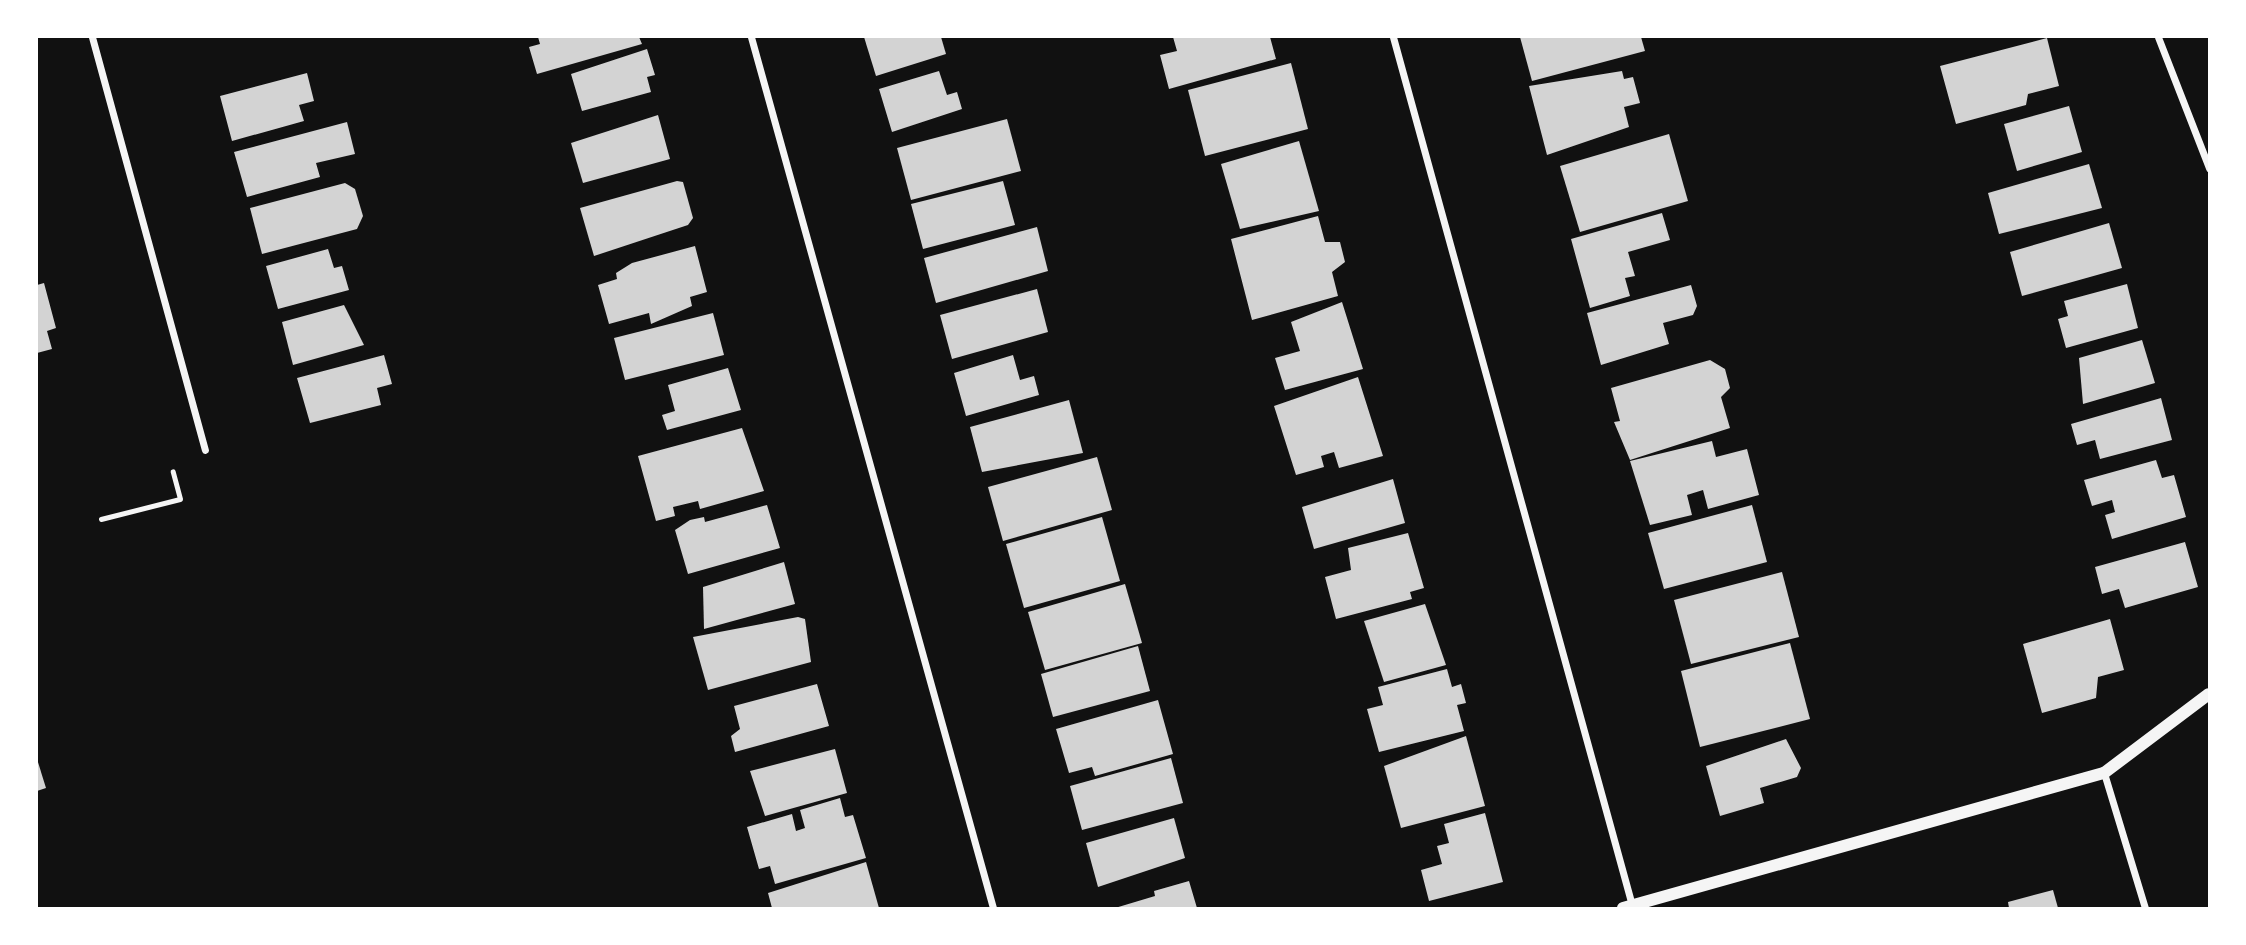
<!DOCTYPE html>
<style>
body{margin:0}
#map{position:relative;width:2246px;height:945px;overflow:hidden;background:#111;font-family:Figtree,sans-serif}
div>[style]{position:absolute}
.building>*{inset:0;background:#d3d3d3}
.path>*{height:4.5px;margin:-2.25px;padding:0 2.25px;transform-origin:2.25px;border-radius:2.25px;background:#f5f5f5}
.minor>*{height:7px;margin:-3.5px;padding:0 3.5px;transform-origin:3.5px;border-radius:3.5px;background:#f5f5f5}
.tertiary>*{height:12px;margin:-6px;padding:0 6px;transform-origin:6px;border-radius:6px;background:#f5f5f5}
span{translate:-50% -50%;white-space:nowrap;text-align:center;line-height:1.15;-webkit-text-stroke:7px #fff;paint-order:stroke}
.frame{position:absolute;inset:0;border:38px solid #fff;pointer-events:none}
</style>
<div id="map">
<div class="building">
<i style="clip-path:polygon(538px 37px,639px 37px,642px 44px,537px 74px,529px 47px,540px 44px)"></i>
<i style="clip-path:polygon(864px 37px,941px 37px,946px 54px,876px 76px)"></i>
<i style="clip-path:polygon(1173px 37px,1270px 37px,1276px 59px,1169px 89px,1160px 55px,1177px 51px)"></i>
<i style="clip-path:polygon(1520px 37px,1641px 37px,1645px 51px,1532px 81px)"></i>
<i style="clip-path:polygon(2047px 38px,2059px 86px,2028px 94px,2026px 105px,1956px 124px,1940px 66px)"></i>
<i style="clip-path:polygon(647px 49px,655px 75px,647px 77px,651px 92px,582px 111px,571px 74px)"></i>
<i style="clip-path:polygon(1291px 63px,1308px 129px,1205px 156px,1188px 90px)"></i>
<i style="clip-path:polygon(939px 71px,947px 95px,957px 92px,962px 109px,892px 132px,879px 89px)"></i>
<i style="clip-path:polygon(1622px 71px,1624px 79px,1633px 77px,1640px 103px,1624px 107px,1629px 127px,1547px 155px,1529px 86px)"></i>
<i style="clip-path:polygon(307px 73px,314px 101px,299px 105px,304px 121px,232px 141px,220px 96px)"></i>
<i style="clip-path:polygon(2069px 106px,2082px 152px,2017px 171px,2004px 124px)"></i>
<i style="clip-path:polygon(658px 115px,670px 159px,583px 183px,571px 143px)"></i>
<i style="clip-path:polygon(1007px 119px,1021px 171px,911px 200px,897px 148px)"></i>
<i style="clip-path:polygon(347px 122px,355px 154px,316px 163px,320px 177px,247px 197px,234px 152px)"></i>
<i style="clip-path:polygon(1669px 134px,1688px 201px,1580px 232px,1560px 166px)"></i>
<i style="clip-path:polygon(1299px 141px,1319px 211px,1240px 229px,1221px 164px)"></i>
<i style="clip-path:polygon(2089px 164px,2102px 208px,1999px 234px,1988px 193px)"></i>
<i style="clip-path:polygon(677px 181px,683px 182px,693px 218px,688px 225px,594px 256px,580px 208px)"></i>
<i style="clip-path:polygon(1003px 181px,1015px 225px,923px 249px,911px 204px)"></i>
<i style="clip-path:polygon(345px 183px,355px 189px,363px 216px,357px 229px,262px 254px,250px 208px)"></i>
<i style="clip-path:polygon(1662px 213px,1670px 240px,1628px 252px,1635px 276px,1625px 278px,1630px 296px,1590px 308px,1571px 239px)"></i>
<i style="clip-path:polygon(1318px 216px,1325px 242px,1340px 242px,1345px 262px,1332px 272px,1338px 296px,1252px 320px,1231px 239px)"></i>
<i style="clip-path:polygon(2109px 223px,2122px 268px,2022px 296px,2010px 252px)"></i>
<i style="clip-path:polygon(1037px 227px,1048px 271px,936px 303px,924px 258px)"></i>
<i style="clip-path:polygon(695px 246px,707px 292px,690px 297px,692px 306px,651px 324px,649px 313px,609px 324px,598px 285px,617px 279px,616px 273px,632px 263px)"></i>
<i style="clip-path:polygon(328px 249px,334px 268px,342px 266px,349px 290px,278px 309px,266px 266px)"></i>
<i style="clip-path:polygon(44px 283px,56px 328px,47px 331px,52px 349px,37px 353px,37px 285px)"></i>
<i style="clip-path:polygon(2127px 284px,2138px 328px,2066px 348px,2058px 319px,2068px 316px,2064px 301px)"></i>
<i style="clip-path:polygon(1691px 285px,1697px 306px,1693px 315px,1663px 323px,1669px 344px,1601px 365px,1587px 313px)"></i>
<i style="clip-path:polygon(1037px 289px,1048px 332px,952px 359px,940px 315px)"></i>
<i style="clip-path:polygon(1342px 302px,1363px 369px,1285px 390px,1275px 358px,1300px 351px,1291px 322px)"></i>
<i style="clip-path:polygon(344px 305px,364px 345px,293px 365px,282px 322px)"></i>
<i style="clip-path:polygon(713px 313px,724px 355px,625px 380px,614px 338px)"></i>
<i style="clip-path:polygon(2142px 340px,2155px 383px,2083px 404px,2079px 358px)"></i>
<i style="clip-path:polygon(384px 355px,392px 384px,377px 388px,381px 405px,310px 423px,297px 378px)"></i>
<i style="clip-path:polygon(1013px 355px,1020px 380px,1034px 376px,1039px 395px,966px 416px,954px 373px)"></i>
<i style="clip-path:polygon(1710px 360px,1725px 369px,1730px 388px,1721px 397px,1730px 428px,1630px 460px,1614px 422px,1620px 421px,1611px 388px)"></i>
<i style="clip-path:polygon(728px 368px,741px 410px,667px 430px,662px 415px,675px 411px,668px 385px)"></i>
<i style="clip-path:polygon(1358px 377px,1383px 456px,1339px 468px,1334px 452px,1321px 456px,1324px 467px,1296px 475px,1274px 406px)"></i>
<i style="clip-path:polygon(2161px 398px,2172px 440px,2100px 459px,2095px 440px,2077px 445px,2071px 424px)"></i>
<i style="clip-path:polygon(1069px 400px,1083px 453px,982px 472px,970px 427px)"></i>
<i style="clip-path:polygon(742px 428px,764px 491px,700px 509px,698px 501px,673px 507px,675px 516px,656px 521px,638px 456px)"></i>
<i style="clip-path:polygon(1712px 441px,1716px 457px,1747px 449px,1759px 495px,1708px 509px,1703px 490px,1687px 495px,1692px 515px,1650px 525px,1630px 461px)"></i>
<i style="clip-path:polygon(1097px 457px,1112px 510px,1003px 541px,988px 487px)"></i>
<i style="clip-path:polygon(2156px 460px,2162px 478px,2174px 475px,2186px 517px,2112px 539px,2105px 515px,2115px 512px,2112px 500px,2092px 506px,2084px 480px)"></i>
<i style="clip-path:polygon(1393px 479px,1405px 523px,1314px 549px,1302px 507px)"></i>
<i style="clip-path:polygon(767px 505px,780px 548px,688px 574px,675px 530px,690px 520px,704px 517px,705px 522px)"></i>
<i style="clip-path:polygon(1752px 505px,1767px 562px,1664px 589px,1648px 533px)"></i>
<i style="clip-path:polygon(1102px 517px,1120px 581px,1024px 608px,1006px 544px)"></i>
<i style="clip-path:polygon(1408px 533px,1424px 588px,1410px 592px,1412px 599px,1336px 619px,1325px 577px,1351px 570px,1348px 548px)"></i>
<i style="clip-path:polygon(2185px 542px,2198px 587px,2125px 608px,2119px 589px,2102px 594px,2095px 567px)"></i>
<i style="clip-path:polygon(784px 562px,795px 604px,704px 629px,703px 587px)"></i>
<i style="clip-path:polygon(1782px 572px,1799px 637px,1691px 664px,1674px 600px)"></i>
<i style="clip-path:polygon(1125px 584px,1142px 643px,1045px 670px,1028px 612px)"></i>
<i style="clip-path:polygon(1425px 604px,1446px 665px,1384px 682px,1364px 621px)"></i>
<i style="clip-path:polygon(798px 617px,805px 619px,811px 662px,708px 690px,693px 637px)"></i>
<i style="clip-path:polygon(2110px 619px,2124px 670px,2098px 677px,2096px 698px,2042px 713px,2023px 644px)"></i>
<i style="clip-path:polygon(1790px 643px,1810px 719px,1700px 747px,1681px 671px)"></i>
<i style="clip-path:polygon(1138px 646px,1150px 691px,1053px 717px,1041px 674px)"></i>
<i style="clip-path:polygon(1447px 669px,1452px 687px,1461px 684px,1466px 703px,1457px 705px,1464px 731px,1379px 752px,1367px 709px,1383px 705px,1378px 687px)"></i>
<i style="clip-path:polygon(817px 684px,829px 726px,735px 752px,731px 736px,740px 729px,734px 706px)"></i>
<i style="clip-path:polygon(1158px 700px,1173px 754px,1095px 776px,1092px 767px,1069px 773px,1056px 729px)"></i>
<i style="clip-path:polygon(1466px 736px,1485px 806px,1401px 828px,1384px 766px)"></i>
<i style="clip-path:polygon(1786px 739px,1801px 768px,1797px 777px,1760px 788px,1764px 803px,1720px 816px,1706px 766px)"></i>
<i style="clip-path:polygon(835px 749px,847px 793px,765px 816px,750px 771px)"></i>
<i style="clip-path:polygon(1171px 758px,1183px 803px,1082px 830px,1070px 786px)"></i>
<i style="clip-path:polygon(37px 759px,46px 788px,37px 791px)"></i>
<i style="clip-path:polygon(840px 798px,845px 817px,853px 815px,866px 858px,775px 884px,770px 866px,759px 869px,747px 827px,792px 814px,796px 831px,805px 828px,800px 810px)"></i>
<i style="clip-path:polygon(1485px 813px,1503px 882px,1429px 901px,1421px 870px,1442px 864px,1437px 846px,1449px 843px,1444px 824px)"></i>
<i style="clip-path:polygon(1174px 818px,1185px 858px,1098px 887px,1086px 843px)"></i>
<i style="clip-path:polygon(866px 862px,879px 908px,772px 908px,768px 893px)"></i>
<i style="clip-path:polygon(1189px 881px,1197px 908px,1115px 908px,1155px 896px,1154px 891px)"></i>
<i style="clip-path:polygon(2053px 890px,2058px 908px,2009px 908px,2008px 902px)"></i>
</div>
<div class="path">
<i style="left:101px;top:519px;width:81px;rotate:-14.2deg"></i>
<i style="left:180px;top:499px;width:28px;rotate:-105deg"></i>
</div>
<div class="minor">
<i style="left:92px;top:37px;width:428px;rotate:74.7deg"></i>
<i style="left:751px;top:37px;width:904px;rotate:74.47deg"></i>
<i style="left:1393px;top:37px;width:900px;rotate:74.61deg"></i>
<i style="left:2158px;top:37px;width:141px;rotate:68.7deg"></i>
<i style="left:2104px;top:773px;width:141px;rotate:73.1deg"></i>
</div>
<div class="tertiary">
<i style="left:1623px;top:908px;width:500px;rotate:-15.7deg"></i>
<i style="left:2104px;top:773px;width:131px;rotate:-37deg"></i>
</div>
<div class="frame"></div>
</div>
